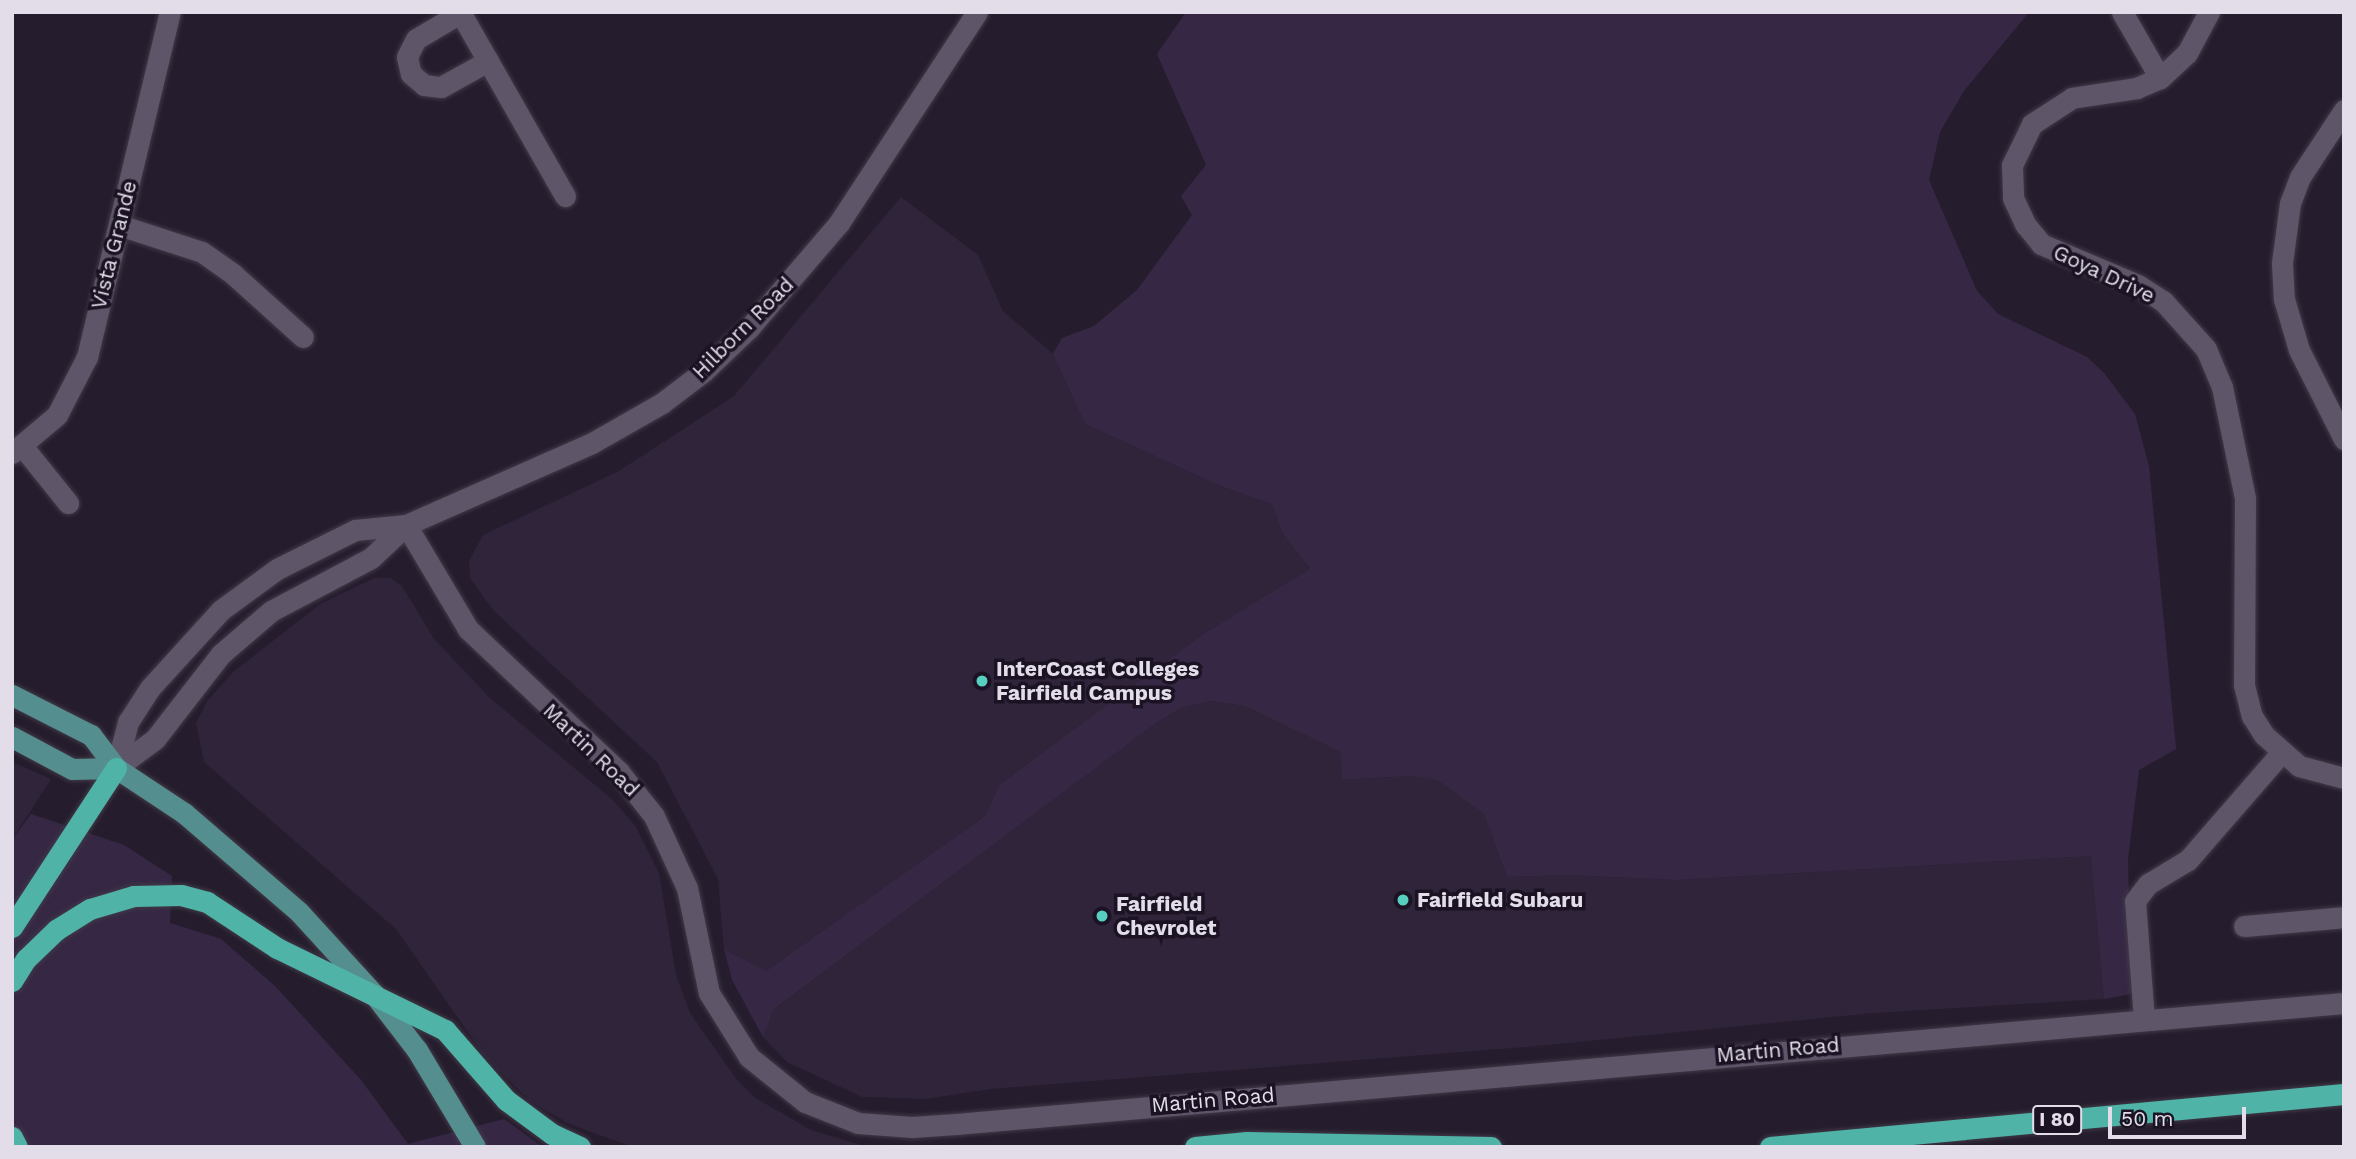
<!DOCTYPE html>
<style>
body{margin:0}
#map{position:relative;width:2356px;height:1159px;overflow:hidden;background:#251d2d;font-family:"Work Sans",sans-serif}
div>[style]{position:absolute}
.built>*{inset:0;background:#2f243a}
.green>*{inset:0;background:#362845}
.roads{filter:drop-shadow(0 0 2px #413a48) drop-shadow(0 0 2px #413a48)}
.minor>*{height:21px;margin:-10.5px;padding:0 10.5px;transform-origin:10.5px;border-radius:10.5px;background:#5e5569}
.major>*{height:21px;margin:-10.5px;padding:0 10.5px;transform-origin:10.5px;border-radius:10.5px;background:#558e8e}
.highway>*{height:21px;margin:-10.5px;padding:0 10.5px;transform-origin:10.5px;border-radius:10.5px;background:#4fb4a7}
.dots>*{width:19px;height:19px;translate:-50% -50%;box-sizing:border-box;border:4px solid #1b1323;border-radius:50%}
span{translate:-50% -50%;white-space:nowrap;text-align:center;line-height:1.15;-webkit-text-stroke:7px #1b1323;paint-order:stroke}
.shield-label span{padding:2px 5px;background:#1b1323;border:2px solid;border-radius:5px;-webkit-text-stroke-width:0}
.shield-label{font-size:19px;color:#e2dde8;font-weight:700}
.street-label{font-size:21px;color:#e2dde8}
.poi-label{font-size:21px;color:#e2dde8;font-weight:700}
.left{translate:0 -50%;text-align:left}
.frame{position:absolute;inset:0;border:14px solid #e2dde8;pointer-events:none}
.scale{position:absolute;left:2108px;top:1107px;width:138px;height:32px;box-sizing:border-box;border:4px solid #e2dde8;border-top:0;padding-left:9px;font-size:21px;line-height:24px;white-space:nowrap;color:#e2dde8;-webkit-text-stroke:5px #1b1323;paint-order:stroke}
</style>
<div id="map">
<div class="built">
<i style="clip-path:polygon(901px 197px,978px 255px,1003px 311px,1053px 354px,1085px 424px,1218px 485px,1272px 504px,1282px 532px,1310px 569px,1203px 634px,999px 785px,985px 816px,766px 971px,724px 949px,718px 879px,657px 762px,493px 610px,470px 578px,469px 561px,483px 535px,619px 471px,734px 396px)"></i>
<i style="clip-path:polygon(374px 578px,390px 578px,402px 586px,434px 639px,491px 699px,613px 800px,636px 827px,659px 873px,676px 975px,690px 1013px,737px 1080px,754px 1097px,811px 1130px,867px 1147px,633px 1147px,569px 1124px,530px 1101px,486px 1058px,396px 929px,204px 762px,196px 723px,207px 701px,232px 673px,320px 604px)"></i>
<i style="clip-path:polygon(1211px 701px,1245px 706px,1342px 752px,1342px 780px,1410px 776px,1438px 779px,1484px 814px,1507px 877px,1567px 875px,1677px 880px,2092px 856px,2104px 999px,1874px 1013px,1526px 1047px,990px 1089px,926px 1099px,862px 1097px,787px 1062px,763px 1037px,774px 1009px,1159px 721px,1181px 708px)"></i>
<i style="clip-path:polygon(12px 762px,51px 779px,12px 840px)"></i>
</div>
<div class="green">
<i style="clip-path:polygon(1186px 12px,2029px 12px,1964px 91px,1940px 132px,1929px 180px,1977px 291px,1998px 314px,2087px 357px,2104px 373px,2135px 414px,2149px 466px,2176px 749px,2139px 770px,2128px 859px,2131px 994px,2104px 999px,2091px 856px,1677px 880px,1567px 875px,1507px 877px,1484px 814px,1438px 780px,1410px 776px,1342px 780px,1341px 752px,1245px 706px,1211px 701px,1181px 708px,1159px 721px,774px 1009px,763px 1037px,732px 980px,724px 949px,766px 971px,985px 816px,999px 785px,1203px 634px,1310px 569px,1282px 532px,1272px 504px,1218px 485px,1085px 424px,1053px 354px,1062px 338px,1094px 326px,1137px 290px,1192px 215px,1181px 196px,1206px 165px,1157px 54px)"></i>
<i style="clip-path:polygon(31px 814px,124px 845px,172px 876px,170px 923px,221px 939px,275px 986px,361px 1080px,408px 1144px,504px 1119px,543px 1147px,12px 1147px,12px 840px)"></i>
</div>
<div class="roads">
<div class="minor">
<i style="left:460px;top:12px;width:212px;rotate:60.3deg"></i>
<i style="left:2122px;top:12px;width:76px;rotate:60.1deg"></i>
<i style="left:2209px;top:12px;width:47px;rotate:118.2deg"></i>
<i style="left:2187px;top:53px;width:37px;rotate:137deg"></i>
<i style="left:2160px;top:78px;width:25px;rotate:157deg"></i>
<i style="left:2137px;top:88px;width:66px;rotate:171.3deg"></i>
<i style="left:2072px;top:98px;width:48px;rotate:147deg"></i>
<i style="left:2032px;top:124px;width:46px;rotate:116deg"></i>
<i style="left:2012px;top:165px;width:33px;rotate:88deg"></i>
<i style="left:2013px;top:198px;width:29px;rotate:65deg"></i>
<i style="left:2025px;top:224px;width:26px;rotate:51deg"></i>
<i style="left:2041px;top:244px;width:105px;rotate:22.9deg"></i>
<i style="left:2138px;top:285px;width:30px;rotate:33deg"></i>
<i style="left:2163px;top:301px;width:64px;rotate:48.1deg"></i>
<i style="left:2206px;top:349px;width:41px;rotate:67.2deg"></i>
<i style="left:2222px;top:387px;width:113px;rotate:78.3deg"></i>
<i style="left:2245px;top:498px;width:187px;rotate:90.3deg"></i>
<i style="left:2244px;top:685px;width:32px;rotate:76deg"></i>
<i style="left:2252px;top:716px;width:22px;rotate:58deg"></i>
<i style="left:2264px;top:735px;width:47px;rotate:41.5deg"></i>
<i style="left:2299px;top:766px;width:47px;rotate:14.9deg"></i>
<i style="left:460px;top:13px;width:51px;rotate:149.4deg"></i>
<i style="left:416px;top:39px;width:20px;rotate:117deg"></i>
<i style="left:407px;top:57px;width:17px;rotate:77deg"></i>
<i style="left:411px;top:74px;width:17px;rotate:40deg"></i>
<i style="left:424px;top:85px;width:17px;rotate:7deg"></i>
<i style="left:441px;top:87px;width:54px;rotate:-29deg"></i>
<i style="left:2344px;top:110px;width:80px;rotate:123.3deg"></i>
<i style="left:2300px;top:177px;width:28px;rotate:111deg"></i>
<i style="left:2290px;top:203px;width:61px;rotate:97.6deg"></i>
<i style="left:2282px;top:263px;width:36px;rotate:87deg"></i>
<i style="left:2284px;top:299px;width:53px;rotate:73.6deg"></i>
<i style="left:2299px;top:350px;width:100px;rotate:63.2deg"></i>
<i style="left:119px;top:225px;width:87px;rotate:18deg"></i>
<i style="left:202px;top:252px;width:38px;rotate:35deg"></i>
<i style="left:233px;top:274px;width:94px;rotate:42deg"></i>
<i style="left:23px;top:447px;width:72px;rotate:51.2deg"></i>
<i style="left:12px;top:453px;width:59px;rotate:-40.2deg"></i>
<i style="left:57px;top:415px;width:65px;rotate:-62.7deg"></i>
<i style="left:87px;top:357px;width:355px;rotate:-76.5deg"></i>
<i style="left:406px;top:525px;width:121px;rotate:59.2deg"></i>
<i style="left:468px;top:629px;width:208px;rotate:43.4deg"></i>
<i style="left:619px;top:772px;width:56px;rotate:51.5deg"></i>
<i style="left:654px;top:816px;width:79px;rotate:65.4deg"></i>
<i style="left:687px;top:888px;width:107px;rotate:78.2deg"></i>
<i style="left:709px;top:993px;width:75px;rotate:58deg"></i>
<i style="left:749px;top:1057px;width:72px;rotate:38.8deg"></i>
<i style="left:805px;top:1102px;width:57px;rotate:21.6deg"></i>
<i style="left:858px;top:1123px;width:54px;rotate:4.2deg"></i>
<i style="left:912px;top:1127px;width:44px;rotate:-3.9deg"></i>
<i style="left:956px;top:1124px;width:1393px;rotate:-4.98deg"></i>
<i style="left:116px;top:768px;width:49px;rotate:-36.6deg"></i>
<i style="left:155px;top:739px;width:108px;rotate:-52.2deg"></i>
<i style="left:221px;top:654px;width:66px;rotate:-40.7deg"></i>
<i style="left:271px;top:611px;width:113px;rotate:-27.9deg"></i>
<i style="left:371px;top:558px;width:48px;rotate:-43.3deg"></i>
<i style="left:406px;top:525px;width:203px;rotate:-23.8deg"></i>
<i style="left:592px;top:443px;width:81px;rotate:-29.7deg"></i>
<i style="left:662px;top:403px;width:51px;rotate:-37.1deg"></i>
<i style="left:703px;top:372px;width:64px;rotate:-43.7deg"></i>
<i style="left:749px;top:328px;width:138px;rotate:-49.4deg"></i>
<i style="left:839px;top:223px;width:252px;rotate:-56.8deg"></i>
<i style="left:116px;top:768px;width:48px;rotate:-75.4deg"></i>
<i style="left:128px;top:722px;width:40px;rotate:-57.1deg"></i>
<i style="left:150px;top:688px;width:105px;rotate:-47.7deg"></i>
<i style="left:221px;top:610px;width:69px;rotate:-36.2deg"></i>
<i style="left:277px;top:569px;width:87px;rotate:-26.6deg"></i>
<i style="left:355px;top:530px;width:51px;rotate:-5.6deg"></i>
<i style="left:2244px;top:926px;width:100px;rotate:-5.1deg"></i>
<i style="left:2144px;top:1020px;width:119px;rotate:-94.3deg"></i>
<i style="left:2135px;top:901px;width:21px;rotate:-53deg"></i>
<i style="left:2148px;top:884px;width:47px;rotate:-31deg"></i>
<i style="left:2188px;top:860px;width:142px;rotate:-49deg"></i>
</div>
<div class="major">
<i style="left:12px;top:695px;width:89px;rotate:26.9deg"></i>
<i style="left:91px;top:735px;width:41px;rotate:52.9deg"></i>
<i style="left:116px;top:768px;width:82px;rotate:33.5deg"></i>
<i style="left:184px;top:813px;width:152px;rotate:40.7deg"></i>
<i style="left:299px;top:912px;width:111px;rotate:47.6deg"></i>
<i style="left:374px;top:994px;width:71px;rotate:52.5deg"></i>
<i style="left:417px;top:1050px;width:113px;rotate:59.1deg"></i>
<i style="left:12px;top:737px;width:68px;rotate:28.1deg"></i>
<i style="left:72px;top:769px;width:44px;rotate:-1.3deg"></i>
</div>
<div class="highway">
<i style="left:12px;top:927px;width:190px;rotate:-56.8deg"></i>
<i style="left:12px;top:981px;width:26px;rotate:-58deg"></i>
<i style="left:26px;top:959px;width:42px;rotate:-44deg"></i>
<i style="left:56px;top:930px;width:40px;rotate:-32deg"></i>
<i style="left:90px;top:909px;width:46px;rotate:-16.5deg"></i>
<i style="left:134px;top:896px;width:47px;rotate:-1.2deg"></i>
<i style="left:181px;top:895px;width:27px;rotate:15deg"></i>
<i style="left:207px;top:902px;width:84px;rotate:33.3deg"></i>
<i style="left:277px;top:948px;width:187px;rotate:26deg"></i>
<i style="left:445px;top:1030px;width:93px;rotate:48.9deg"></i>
<i style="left:506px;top:1100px;width:57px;rotate:36.5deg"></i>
<i style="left:552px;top:1134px;width:31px;rotate:25deg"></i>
<i style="left:12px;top:1137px;width:11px;rotate:63deg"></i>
<i style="left:1195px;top:1147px;width:52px;rotate:-5.5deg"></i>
<i style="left:1247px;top:1142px;width:244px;rotate:1.2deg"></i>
<i style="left:1770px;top:1147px;width:576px;rotate:-5.28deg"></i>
</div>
</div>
<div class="dots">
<i style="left:982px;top:681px;background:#58cec0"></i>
<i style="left:1403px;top:900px;background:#58cec0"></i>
<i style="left:1102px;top:916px;background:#58cec0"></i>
</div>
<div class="shield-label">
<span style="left:2057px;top:1120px">I 80</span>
</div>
<div class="street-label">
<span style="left:114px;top:245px;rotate:-76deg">Vista Grande</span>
<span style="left:2104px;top:274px;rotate:25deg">Goya Drive</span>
<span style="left:743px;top:328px;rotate:-45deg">Hilborn Road</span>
<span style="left:591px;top:750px;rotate:44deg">Martin Road</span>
<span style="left:1778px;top:1050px;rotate:-5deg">Martin Road</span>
<span style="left:1213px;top:1100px;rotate:-5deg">Martin Road</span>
</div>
<div class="poi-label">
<span class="left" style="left:996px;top:681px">InterCoast Colleges<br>Fairfield Campus</span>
<span class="left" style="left:1417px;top:900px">Fairfield Subaru</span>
<span class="left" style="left:1116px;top:916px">Fairfield<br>Chevrolet</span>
</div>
<div class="frame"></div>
<div class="scale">50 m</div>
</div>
